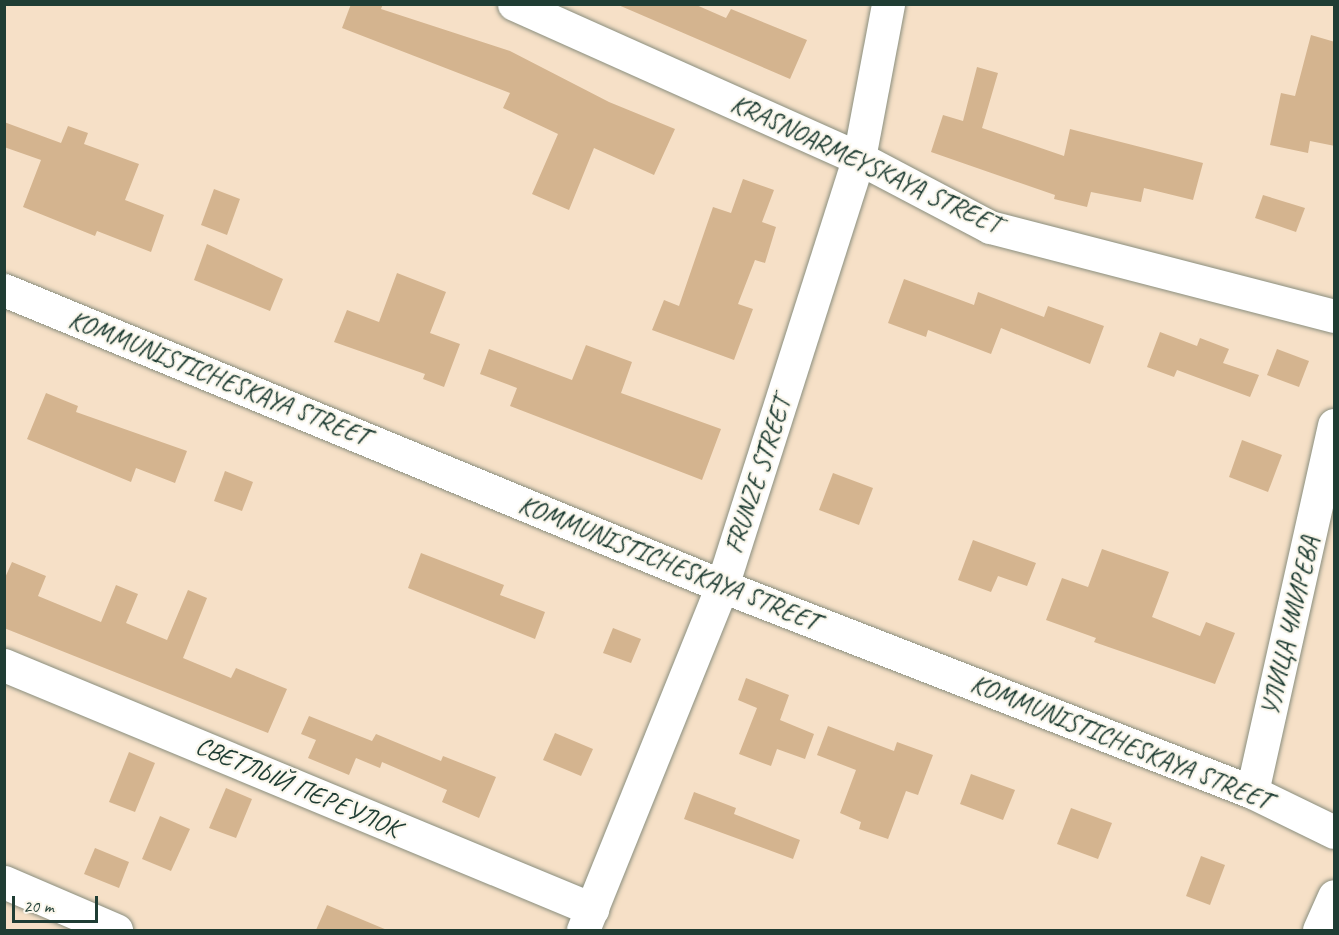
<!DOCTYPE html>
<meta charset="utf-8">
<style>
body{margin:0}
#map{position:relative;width:1339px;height:935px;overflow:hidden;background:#f6e0c7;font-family:Caveat,sans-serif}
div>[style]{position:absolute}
.building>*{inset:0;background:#d4b48f}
.roads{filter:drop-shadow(0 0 2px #8a8e7e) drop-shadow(0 0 2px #8a8e7e)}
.minor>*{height:33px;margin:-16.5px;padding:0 16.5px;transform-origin:16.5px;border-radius:16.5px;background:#fff}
span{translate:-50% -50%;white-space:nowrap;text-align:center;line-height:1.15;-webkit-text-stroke:4.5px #fbf7ec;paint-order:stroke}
.street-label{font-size:26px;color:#1f3d34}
.frame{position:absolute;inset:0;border:6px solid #1f3d34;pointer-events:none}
.scale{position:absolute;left:12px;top:896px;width:86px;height:27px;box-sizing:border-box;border:3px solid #1f3d34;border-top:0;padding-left:8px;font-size:18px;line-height:21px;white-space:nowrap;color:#1f3d34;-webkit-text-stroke:4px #fbf7ec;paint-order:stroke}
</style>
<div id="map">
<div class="building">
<i style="clip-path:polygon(351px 4px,383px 4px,381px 9px,510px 51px,609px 102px,675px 129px,654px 175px,594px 148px,569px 210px,532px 194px,558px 134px,503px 108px,510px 93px,342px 28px)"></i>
<i style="clip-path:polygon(616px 4px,694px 4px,726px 18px,731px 9px,807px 40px,790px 79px)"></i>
<i style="clip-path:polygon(1311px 35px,1335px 42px,1335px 146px,1310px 141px,1308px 153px,1270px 145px,1281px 93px,1295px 96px)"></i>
<i style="clip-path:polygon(977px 67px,998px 73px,982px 128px,1064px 156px,1070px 129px,1203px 163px,1193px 200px,1144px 188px,1141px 202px,1091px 192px,1087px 207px,1054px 199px,1055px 195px,931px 152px,943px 115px,963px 121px)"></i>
<i style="clip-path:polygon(4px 122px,61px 143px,68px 126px,88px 133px,84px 144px,139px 164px,125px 200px,164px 215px,151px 252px,97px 231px,95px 236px,23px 207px,41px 160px,4px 147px)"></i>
<i style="clip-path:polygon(743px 179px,774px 190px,762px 222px,776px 227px,765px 263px,755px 260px,738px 304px,753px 309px,734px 360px,652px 330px,664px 300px,679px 306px,713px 207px,731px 213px)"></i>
<i style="clip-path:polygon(214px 189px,240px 199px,227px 235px,201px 225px)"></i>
<i style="clip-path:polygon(1263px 195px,1305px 208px,1296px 232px,1255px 218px)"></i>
<i style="clip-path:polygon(207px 244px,283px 279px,270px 311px,194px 280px)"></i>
<i style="clip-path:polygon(397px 273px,446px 292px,430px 333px,460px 344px,444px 387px,423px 379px,425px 374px,334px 342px,347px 310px,379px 322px)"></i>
<i style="clip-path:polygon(904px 279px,974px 305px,978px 292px,1044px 317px,1048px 306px,1104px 326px,1090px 364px,1001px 328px,991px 354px,928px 330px,926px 337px,888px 323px)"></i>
<i style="clip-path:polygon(1160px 332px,1197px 346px,1200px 338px,1229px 349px,1223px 363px,1259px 375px,1250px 397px,1177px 370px,1174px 377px,1147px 367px)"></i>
<i style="clip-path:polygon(586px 345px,632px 362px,621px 393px,721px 429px,702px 480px,510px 406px,517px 388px,480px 374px,489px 349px,572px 380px)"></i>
<i style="clip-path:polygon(1277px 349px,1309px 361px,1299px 387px,1267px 375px)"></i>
<i style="clip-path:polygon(46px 393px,78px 406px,76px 412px,187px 451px,175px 483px,136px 468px,131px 482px,27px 439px)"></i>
<i style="clip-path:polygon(1242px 440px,1282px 455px,1268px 492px,1229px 477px)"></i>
<i style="clip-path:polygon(225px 471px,253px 482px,242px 511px,214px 501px)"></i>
<i style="clip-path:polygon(833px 473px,873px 488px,859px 525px,819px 510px)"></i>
<i style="clip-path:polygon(973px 540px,1036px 563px,1027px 586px,998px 576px,991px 592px,958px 580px)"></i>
<i style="clip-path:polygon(1102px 549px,1169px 572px,1152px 617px,1200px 636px,1206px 622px,1235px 633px,1215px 684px,1094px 642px,1096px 638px,1046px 620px,1062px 578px,1088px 587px)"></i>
<i style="clip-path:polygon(421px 553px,504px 585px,500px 595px,545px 612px,535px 639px,408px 588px)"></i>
<i style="clip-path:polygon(12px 562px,46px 576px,38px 596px,101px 622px,116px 585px,138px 594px,126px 623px,167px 640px,188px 590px,207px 598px,183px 658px,231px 678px,236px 668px,287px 689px,268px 733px,4px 628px,4px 580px)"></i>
<i style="clip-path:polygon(613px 628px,641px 639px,631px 663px,603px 653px)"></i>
<i style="clip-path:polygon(746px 678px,789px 695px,780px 720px,814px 734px,805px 759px,777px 749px,771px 766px,739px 754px,757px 708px,738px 700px)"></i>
<i style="clip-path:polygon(309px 716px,372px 741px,376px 734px,441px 761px,443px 756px,496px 777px,479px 818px,442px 802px,447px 790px,382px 762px,380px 768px,356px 758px,349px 775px,308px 758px,316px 740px,301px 734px)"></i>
<i style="clip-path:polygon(828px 726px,894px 751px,897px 742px,933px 755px,918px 795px,906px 791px,888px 839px,859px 829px,861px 822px,840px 813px,856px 770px,817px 755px)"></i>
<i style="clip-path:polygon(555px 733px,593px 749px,581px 776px,543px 760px)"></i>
<i style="clip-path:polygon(129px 752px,155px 763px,135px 812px,109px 802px)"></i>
<i style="clip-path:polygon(971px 774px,1015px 790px,1003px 820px,960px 804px)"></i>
<i style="clip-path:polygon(226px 788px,252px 799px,236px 838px,209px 828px)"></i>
<i style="clip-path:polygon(694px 792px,736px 808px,734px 814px,800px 840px,793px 859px,684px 819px)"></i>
<i style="clip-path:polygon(1071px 808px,1112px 823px,1098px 859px,1057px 844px)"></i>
<i style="clip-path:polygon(160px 816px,190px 829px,171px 871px,142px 859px)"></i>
<i style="clip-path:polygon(95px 848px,129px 862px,119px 888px,84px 874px)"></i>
<i style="clip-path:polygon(1201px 856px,1225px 865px,1210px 905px,1186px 896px)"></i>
<i style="clip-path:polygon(327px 905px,387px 930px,316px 930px)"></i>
</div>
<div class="roads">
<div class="minor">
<i style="left:514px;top:4px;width:378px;rotate:24.1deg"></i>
<i style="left:859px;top:158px;width:148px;rotate:27.8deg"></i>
<i style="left:990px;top:227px;width:355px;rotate:14.5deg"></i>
<i style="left:4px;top:290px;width:777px;rotate:22.4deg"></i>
<i style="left:722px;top:586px;width:569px;rotate:21.24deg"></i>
<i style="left:1252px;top:792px;width:91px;rotate:26deg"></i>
<i style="left:4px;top:665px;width:637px;rotate:22.54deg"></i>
<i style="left:1252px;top:792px;width:376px;rotate:-77.4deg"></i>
<i style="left:4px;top:882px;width:122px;rotate:23.2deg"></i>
<i style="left:583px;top:930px;width:371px;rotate:-68deg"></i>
<i style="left:722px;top:586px;width:449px;rotate:-72.3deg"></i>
<i style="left:859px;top:158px;width:157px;rotate:-79.3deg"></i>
<i style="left:1319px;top:930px;width:37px;rotate:-66deg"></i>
</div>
</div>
<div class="street-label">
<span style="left:866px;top:164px;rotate:25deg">KRASNOARMEYSKAYA STREET</span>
<span style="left:219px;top:378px;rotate:22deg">KOMMUNISTICHESKAYA STREET</span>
<span style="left:758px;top:475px;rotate:-72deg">FRUNZE STREET</span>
<span style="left:669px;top:563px;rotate:22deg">KOMMUNISTICHESKAYA STREET</span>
<span style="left:1290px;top:626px;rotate:-77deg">УЛИЦА ЧМИРЕВА</span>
<span style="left:1121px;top:742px;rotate:22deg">KOMMUNISTICHESKAYA STREET</span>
<span style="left:298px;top:787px;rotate:23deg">СВЕТЛЫЙ ПЕРЕУЛОК</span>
</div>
<div class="frame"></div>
<div class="scale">20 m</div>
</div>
